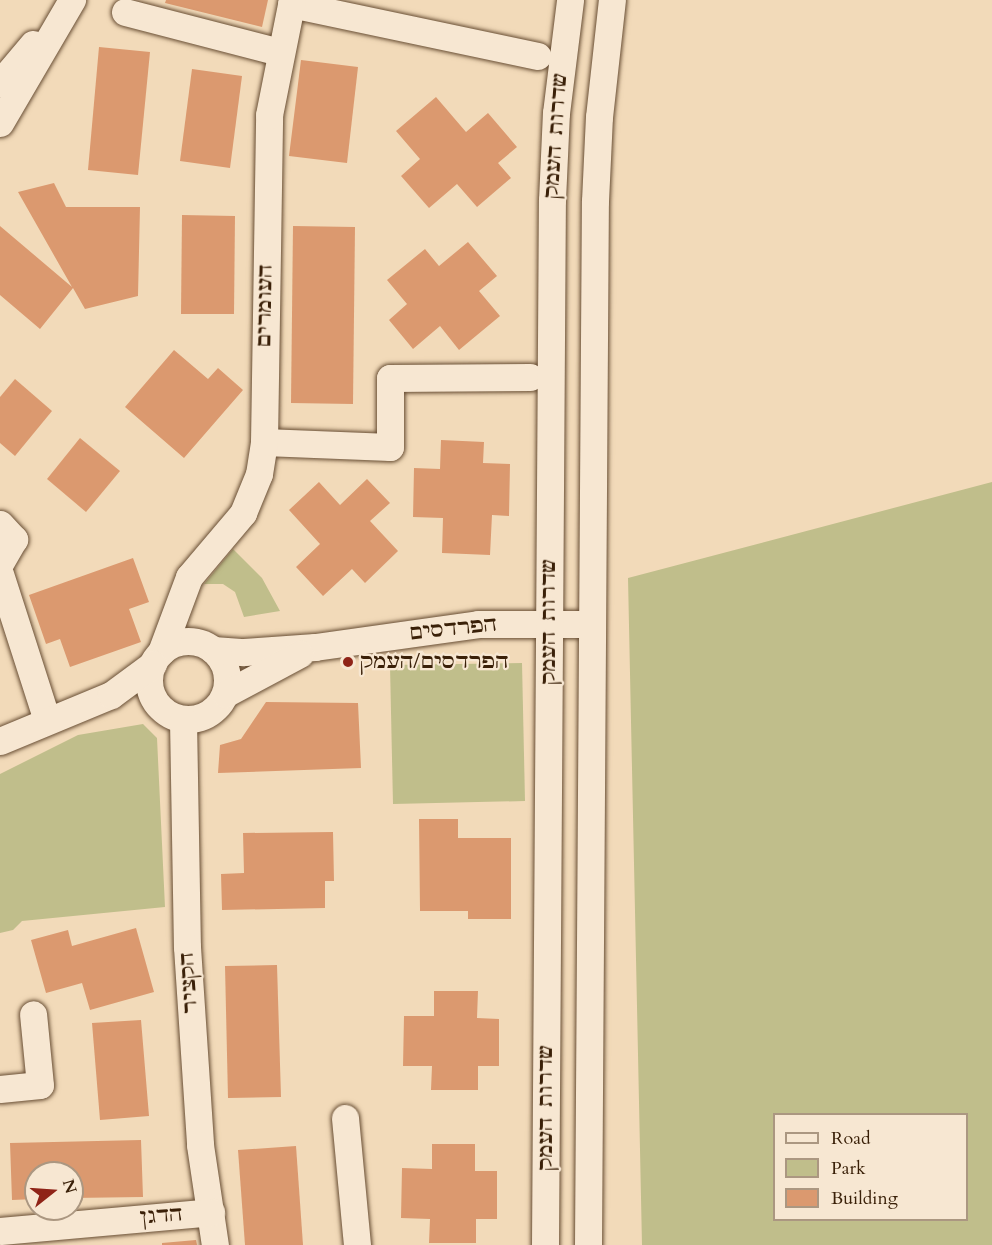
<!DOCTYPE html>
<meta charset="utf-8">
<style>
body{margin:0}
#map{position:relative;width:992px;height:1245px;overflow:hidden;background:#f2dab9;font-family:Cardo,"Frank Ruhl Libre",serif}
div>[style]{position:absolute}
.green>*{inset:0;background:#c0be8b}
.building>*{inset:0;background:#db996f}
.roads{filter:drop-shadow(0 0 2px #684e34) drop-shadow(0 0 2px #684e34)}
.minor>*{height:27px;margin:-13.5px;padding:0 13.5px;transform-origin:13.5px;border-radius:13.5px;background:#f7e7d2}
.minor>.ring{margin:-13.5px;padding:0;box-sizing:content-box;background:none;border:27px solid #f7e7d2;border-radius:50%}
.dots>*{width:16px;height:16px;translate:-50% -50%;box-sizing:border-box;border:3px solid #f7e7d2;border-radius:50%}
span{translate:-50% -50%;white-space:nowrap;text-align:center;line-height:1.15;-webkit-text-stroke:4.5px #f7e7d2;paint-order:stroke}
.street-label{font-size:21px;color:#3a2008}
.poi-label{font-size:21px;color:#3a2008}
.left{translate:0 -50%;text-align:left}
.legend{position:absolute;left:773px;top:1113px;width:195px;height:108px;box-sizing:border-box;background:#f7e7d2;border:2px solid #ab9781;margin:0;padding:8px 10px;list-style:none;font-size:18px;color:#3a2008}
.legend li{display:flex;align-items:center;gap:12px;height:30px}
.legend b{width:30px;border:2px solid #ab9781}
.north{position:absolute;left:24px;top:1161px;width:60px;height:60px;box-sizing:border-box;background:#f7e7d2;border:2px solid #ab9781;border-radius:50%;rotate:73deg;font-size:16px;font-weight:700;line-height:24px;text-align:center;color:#3a2008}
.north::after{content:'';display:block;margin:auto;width:21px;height:27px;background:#8f2418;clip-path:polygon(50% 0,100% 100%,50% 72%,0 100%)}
</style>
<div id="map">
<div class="green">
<i style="clip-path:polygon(evenodd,992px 482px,992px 1245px,642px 1245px,628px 578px,992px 482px,774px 1114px,966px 1114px,966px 1220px,774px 1220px,774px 1114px)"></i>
<i style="clip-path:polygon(233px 549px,262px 578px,280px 611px,244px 617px,235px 592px,223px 584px,204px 584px)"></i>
<i style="clip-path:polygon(522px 663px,525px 801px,393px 804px,390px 665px)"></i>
<i style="clip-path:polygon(143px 724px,157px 738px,165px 907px,22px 921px,13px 930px,0 933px,0 774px,78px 735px)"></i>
</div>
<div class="building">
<i style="clip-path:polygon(166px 0,268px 0,262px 27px,165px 3px)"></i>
<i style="clip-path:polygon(99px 47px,150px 52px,138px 175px,88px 170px)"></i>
<i style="clip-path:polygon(301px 60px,358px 67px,347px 163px,289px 156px)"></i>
<i style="clip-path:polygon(192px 69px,242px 76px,230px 168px,180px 161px)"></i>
<i style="clip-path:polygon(436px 97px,466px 132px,488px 113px,517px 147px,498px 163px,511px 178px,477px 207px,457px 184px,429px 208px,401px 176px,420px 159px,396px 131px)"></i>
<i style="clip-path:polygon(54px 183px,66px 207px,140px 207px,138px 296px,85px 309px,73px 288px,40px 329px,0 295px,0 226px,72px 287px,18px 192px)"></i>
<i style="clip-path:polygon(182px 215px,235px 216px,234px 314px,181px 314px)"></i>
<i style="clip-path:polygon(293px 226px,355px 227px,353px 404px,291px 403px)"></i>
<i style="clip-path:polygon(468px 242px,497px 276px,479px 291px,500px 316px,459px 350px,440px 326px,413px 349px,389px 320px,407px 304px,387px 280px,425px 249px,439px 266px)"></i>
<i style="clip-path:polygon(174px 350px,208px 379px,218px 368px,243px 390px,184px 458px,125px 407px)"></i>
<i style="clip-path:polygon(15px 379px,52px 411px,15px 456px,0 443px,0 397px)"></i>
<i style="clip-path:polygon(80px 438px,120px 471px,86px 512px,47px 479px)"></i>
<i style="clip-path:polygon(441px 440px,484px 442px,483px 463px,510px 464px,509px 516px,492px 515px,490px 555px,442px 553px,443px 518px,413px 517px,414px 468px,440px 469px)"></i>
<i style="clip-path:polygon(367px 479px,390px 503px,370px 521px,398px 551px,365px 583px,352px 569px,323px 596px,296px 567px,320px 544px,289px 510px,319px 482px,340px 505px)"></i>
<i style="clip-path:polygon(133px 558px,149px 602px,129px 609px,141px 642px,70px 667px,60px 639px,46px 644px,29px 595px)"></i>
<i style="clip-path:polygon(266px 702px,358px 703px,361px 768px,218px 773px,220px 745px,241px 739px)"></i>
<i style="clip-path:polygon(419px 819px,458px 819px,458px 838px,511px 838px,511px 919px,468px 919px,468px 911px,420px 911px)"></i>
<i style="clip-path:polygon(333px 832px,334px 881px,325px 881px,325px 908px,222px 910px,221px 874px,244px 873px,243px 833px)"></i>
<i style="clip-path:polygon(136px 928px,154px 992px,90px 1010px,82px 983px,46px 993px,31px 940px,68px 930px,72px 946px)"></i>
<i style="clip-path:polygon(277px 965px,281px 1097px,228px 1098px,225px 966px)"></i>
<i style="clip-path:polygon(434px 991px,478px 991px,477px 1018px,499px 1019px,499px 1066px,478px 1066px,478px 1090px,431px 1090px,432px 1066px,403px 1066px,404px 1016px,434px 1016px)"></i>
<i style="clip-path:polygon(141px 1020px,149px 1116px,100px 1120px,92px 1023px)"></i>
<i style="clip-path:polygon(141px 1140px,143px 1197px,72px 1198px,72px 1173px,36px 1173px,36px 1199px,12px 1200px,10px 1143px)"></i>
<i style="clip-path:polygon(432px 1144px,475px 1144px,475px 1171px,497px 1171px,497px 1219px,476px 1219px,476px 1243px,429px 1243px,430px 1219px,401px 1218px,402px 1168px,432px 1169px)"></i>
<i style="clip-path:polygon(296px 1146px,303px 1245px,245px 1245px,238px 1150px)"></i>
<i style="clip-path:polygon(196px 1240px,197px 1245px,162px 1245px,162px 1243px)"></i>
</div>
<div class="roads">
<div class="minor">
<i style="left:291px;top:4px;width:252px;rotate:11.9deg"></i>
<i style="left:125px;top:12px;width:160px;rotate:14.5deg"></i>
<i style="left:0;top:83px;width:51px;rotate:-49.8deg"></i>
<i style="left:0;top:123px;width:143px;rotate:-59.7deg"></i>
<i style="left:264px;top:442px;width:126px;rotate:2.3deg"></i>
<i style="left:390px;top:447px;width:69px;rotate:-90deg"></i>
<i style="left:390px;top:378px;width:140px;rotate:-0.4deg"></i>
<i style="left:0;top:524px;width:21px;rotate:47deg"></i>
<i style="left:14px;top:539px;width:28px;rotate:120deg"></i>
<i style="left:0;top:574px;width:153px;rotate:72.2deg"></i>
<i class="ring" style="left:149px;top:641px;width:51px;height:51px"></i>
<i style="left:213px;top:650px;width:31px;rotate:4deg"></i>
<i style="left:244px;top:652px;width:71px;rotate:-4deg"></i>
<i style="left:315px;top:647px;width:165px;rotate:-8deg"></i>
<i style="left:478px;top:624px;width:114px"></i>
<i style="left:161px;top:652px;width:80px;rotate:-69.5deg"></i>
<i style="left:189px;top:577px;width:84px;rotate:-49.8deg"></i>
<i style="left:243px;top:513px;width:42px;rotate:-67.7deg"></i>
<i style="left:259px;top:474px;width:32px;rotate:-81deg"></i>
<i style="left:264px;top:442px;width:327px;rotate:-89.1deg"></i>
<i style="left:269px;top:115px;width:117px;rotate:-78.7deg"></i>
<i style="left:225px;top:694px;width:85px;rotate:-28.1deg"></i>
<i style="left:183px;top:720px;width:227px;rotate:89deg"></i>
<i style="left:187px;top:947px;width:198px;rotate:86.2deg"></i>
<i style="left:200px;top:1145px;width:101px;rotate:81.5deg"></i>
<i style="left:0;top:741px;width:120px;rotate:-22.5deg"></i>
<i style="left:111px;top:695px;width:52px;rotate:-36.4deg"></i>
<i style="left:0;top:1089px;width:40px;rotate:-5.7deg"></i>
<i style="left:40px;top:1085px;width:71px;rotate:-95.6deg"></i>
<i style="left:345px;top:1118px;width:128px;rotate:84.6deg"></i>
<i style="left:0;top:1231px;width:212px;rotate:-5.1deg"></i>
<i style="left:545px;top:1245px;width:1045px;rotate:-89.62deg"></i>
<i style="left:552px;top:200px;width:87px;rotate:-87.4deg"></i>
<i style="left:556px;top:113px;width:114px;rotate:-82.9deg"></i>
<i style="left:588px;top:1245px;width:1044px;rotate:-89.62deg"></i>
<i style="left:595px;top:201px;width:84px;rotate:-87.3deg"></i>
<i style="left:599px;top:117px;width:118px;rotate:-83.7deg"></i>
</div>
</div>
<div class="dots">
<i style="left:348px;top:662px;background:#8f2418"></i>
</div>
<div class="street-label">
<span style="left:556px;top:136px;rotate:-86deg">שדרות העמק</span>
<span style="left:265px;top:306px;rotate:-89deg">העומרים</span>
<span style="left:549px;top:622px;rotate:-90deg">שדרות העמק</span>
<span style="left:453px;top:629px;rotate:-6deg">הפרדסים</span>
<span style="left:189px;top:983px;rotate:-94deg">הקציר</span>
<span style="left:546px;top:1108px;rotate:-90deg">שדרות העמק</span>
<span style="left:161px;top:1216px;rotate:-5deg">הדגן</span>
</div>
<div class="poi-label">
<span class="left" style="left:360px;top:662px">הפרדסים/העמק</span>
</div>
<ul class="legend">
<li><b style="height:8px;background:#f7e7d2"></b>Road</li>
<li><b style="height:16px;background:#c0be8b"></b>Park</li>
<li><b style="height:16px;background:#db996f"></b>Building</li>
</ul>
<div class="north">N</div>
</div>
